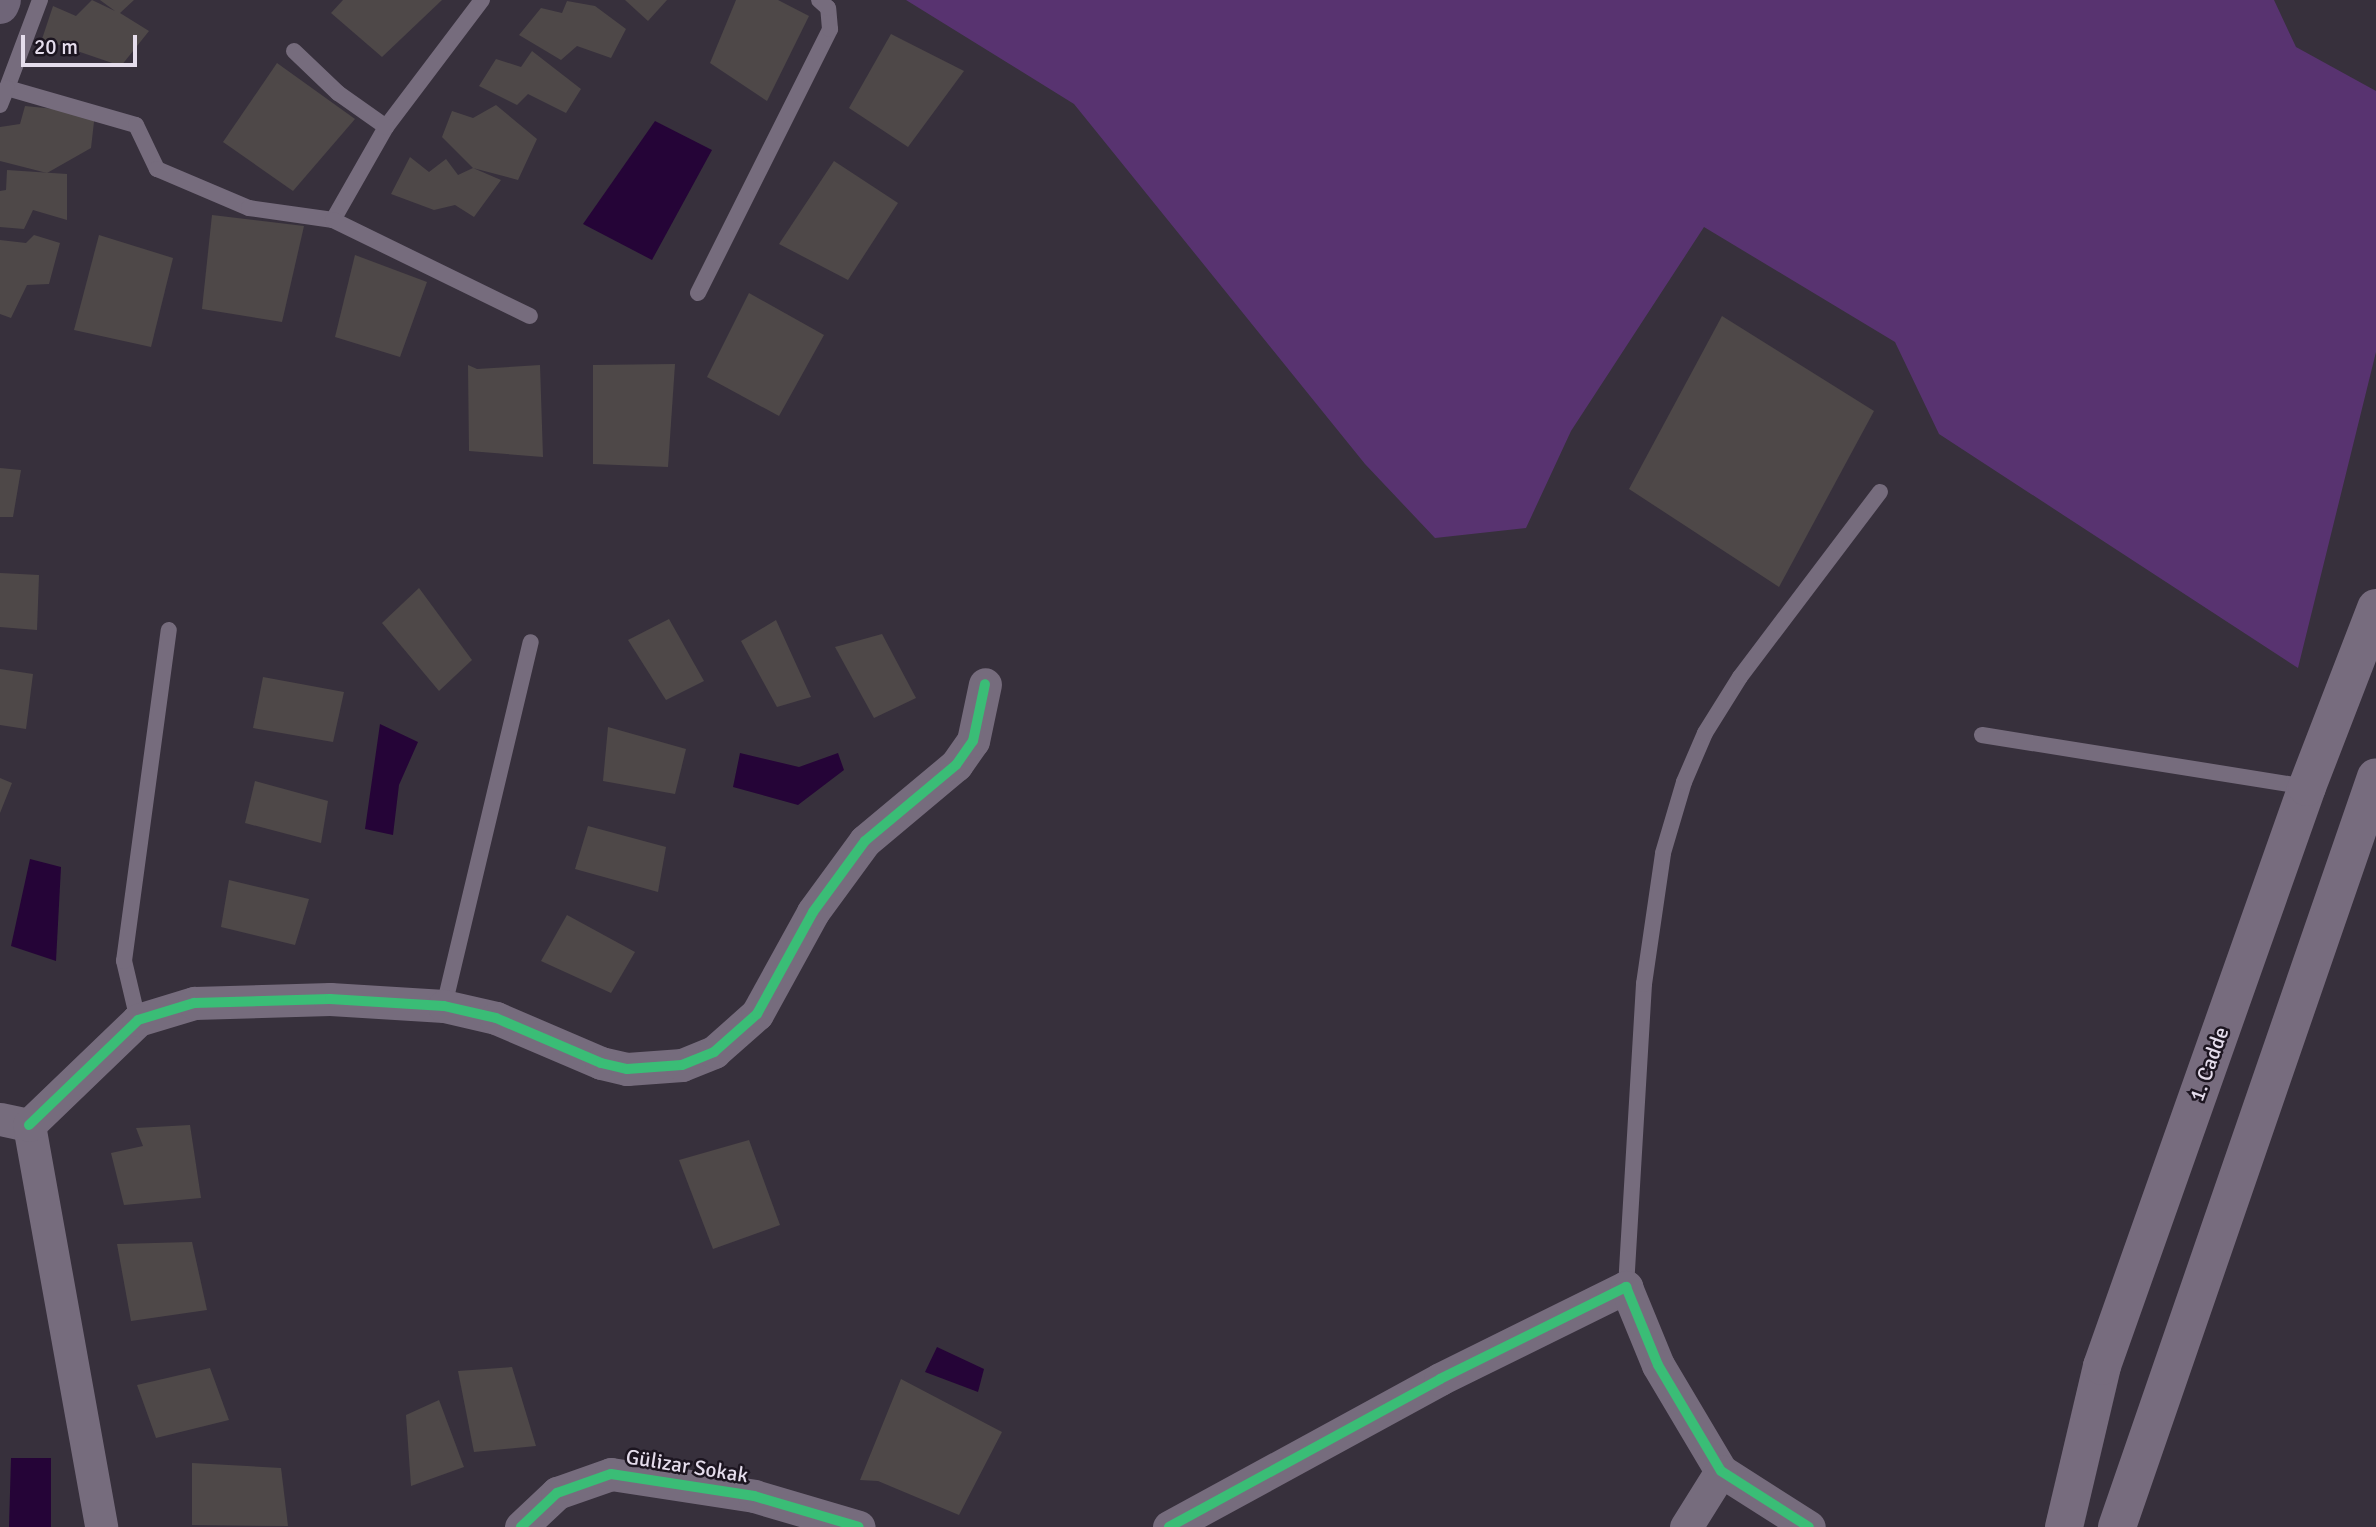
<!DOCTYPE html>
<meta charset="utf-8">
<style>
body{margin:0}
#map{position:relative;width:2376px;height:1527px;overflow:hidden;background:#37303c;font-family:Signika,sans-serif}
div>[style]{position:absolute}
.green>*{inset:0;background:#583370}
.water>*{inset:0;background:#250437}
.building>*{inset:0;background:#4e4848}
.lane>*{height:16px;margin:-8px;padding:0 8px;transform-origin:8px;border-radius:8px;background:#766c7d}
.street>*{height:33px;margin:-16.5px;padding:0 16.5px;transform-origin:16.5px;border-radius:16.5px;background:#766c7d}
.secondary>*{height:38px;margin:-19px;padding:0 19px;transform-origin:19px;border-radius:19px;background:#6f6578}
.primary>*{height:38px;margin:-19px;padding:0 19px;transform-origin:19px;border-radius:19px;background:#776c7e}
.cycleway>*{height:10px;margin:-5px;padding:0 5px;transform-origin:5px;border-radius:5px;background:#3abd76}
span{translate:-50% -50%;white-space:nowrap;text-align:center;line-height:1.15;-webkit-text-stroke:5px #1c1520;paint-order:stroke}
.street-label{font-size:21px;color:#e5ddec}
.scale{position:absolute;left:21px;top:35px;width:116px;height:32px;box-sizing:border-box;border:4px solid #e5ddec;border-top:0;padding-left:9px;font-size:21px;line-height:24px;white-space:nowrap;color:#e5ddec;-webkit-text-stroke:5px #1c1520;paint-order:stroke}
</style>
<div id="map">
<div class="green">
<i style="clip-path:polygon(906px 0,2274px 0,2296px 47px,2376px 91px,2376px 352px,2298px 668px,1939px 434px,1895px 342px,1704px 227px,1571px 431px,1526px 528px,1435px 538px,1365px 464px,1074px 104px)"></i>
</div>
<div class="water">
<i style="clip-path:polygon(655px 121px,712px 150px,652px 260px,583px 224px)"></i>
<i style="clip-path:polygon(380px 724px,418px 742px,399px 785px,393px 835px,365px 829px)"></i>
<i style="clip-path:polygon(740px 753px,799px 767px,838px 753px,844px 770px,798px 805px,733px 787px)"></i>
<i style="clip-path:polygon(30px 859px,61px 867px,56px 961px,11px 946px)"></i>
<i style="clip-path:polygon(937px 1347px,984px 1369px,978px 1392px,925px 1372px)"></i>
<i style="clip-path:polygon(11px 1458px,51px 1458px,51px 1527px,9px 1527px)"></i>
</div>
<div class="building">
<i style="clip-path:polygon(92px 0,115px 11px,100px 0,134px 0,120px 13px,149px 31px,121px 66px,42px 39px,53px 6px,76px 16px)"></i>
<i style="clip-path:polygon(343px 0,442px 0,382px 57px,331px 13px)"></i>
<i style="clip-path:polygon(625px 0,667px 0,648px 21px)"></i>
<i style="clip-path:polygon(736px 0,778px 0,809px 16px,767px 101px,710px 63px)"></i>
<i style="clip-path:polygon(567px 1px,595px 6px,626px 29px,611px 58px,577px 46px,561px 60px,519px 35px,541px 8px,562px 13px)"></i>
<i style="clip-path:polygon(891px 34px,964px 71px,908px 147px,849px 108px)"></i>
<i style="clip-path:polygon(532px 51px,581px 89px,566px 113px,528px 94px,517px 105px,479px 86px,496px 59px,521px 67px)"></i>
<i style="clip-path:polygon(277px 63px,355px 119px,293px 191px,223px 142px)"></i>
<i style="clip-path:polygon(496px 105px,537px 139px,518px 180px,473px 168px,501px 180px,474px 217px,455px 205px,434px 210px,391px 194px,410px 157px,429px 172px,446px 159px,458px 175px,473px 168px,442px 137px,452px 111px,473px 118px)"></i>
<i style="clip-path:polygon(25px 106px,95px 113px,91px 148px,47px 173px,0 161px,0 127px,20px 124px)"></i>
<i style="clip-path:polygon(834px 161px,898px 203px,848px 280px,779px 244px)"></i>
<i style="clip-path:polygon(7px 170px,67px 174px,67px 220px,33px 210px,24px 229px,0 227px,0 191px,6px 190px)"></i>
<i style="clip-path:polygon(212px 215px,304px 226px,282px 322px,202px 309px)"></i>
<i style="clip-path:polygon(34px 235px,60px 243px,49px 284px,27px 285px,11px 318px,0 314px,0 240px,26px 243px)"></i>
<i style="clip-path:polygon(99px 235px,173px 258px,151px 347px,74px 330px)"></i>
<i style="clip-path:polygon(355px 255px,427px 282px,400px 357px,335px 337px)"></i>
<i style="clip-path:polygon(749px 293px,824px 335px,779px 416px,707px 377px)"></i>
<i style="clip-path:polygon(1722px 316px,1874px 411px,1779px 587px,1629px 489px)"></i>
<i style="clip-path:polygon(675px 364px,668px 467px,593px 464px,593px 365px)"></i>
<i style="clip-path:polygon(468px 365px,477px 369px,540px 365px,543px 457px,469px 451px)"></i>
<i style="clip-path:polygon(0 468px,21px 470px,13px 517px,0 517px)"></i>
<i style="clip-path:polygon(0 573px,39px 575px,37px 630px,0 627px)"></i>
<i style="clip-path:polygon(419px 588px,472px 660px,439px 691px,382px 623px)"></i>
<i style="clip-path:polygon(669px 619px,704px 681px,666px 700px,628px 640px)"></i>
<i style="clip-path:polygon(776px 620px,811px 697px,777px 707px,741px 641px)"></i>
<i style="clip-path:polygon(882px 634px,916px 698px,874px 718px,835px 647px)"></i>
<i style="clip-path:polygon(0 669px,33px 674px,26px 729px,0 725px)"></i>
<i style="clip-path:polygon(263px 677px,344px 692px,333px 742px,253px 728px)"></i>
<i style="clip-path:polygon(608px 727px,686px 749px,675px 794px,603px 781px)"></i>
<i style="clip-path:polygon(0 778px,12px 783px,0 813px)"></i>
<i style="clip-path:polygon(255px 781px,328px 801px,321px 843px,245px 823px)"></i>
<i style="clip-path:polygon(588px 826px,666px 847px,658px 892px,575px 869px)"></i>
<i style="clip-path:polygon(229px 880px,309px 899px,295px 945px,221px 927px)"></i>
<i style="clip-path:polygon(567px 915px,635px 952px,611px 993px,541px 961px)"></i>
<i style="clip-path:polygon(190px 1125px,201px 1198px,124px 1205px,111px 1153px,143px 1146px,136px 1128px)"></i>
<i style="clip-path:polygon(749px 1140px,780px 1225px,713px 1249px,679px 1160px)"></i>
<i style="clip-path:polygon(192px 1242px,207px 1310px,131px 1321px,117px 1244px)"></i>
<i style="clip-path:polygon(512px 1367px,536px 1446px,474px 1452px,458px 1371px)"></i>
<i style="clip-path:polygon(210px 1368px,229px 1420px,156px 1438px,137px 1385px)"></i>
<i style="clip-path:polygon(901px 1379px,1002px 1432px,959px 1515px,878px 1481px,860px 1480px)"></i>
<i style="clip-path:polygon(439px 1400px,464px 1467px,411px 1486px,406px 1415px)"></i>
<i style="clip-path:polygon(192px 1463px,281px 1468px,288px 1526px,192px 1525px)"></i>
</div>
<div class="lane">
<i style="left:40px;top:0;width:94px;rotate:110.6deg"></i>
<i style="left:7px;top:88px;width:134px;rotate:16deg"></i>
<i style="left:136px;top:125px;width:49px;rotate:64.5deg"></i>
<i style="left:157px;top:169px;width:100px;rotate:23deg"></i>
<i style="left:249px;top:208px;width:85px;rotate:8.1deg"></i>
<i style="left:482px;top:0;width:159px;rotate:127.1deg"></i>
<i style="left:386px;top:127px;width:107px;rotate:119.7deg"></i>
<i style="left:333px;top:220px;width:219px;rotate:26deg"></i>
<i style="left:294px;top:51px;width:61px;rotate:43.7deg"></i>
<i style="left:338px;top:93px;width:59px;rotate:35.3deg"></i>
<i style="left:0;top:105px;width:18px;rotate:-68deg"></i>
<i style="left:698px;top:293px;width:295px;rotate:-63.4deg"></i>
<i style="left:830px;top:29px;width:21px;rotate:-95deg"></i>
<i style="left:828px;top:8px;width:12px;rotate:-138deg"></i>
<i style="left:1982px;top:735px;width:329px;rotate:9.1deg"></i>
<i style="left:444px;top:1006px;width:374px;rotate:-76.6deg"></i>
<i style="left:138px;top:1020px;width:61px;rotate:-103.3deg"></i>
<i style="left:124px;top:961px;width:334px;rotate:-82.3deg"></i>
<i style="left:1626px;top:1287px;width:304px;rotate:-86.6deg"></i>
<i style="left:1644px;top:984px;width:132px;rotate:-81.7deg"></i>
<i style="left:1663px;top:853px;width:74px;rotate:-73.5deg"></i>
<i style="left:1684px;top:782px;width:53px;rotate:-66.8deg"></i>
<i style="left:1705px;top:733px;width:66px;rotate:-58deg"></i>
<i style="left:1740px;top:677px;width:232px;rotate:-52.9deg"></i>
</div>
<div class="street">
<i style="left:0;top:1119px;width:30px;rotate:12deg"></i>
<i style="left:29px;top:1125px;width:408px;rotate:79.8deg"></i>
<i style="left:29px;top:1125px;width:151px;rotate:-43.9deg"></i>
<i style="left:138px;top:1020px;width:59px;rotate:-16.9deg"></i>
<i style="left:194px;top:1003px;width:136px;rotate:-1.7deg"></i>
<i style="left:330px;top:999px;width:114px;rotate:3.5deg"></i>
<i style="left:444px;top:1006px;width:53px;rotate:13deg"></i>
<i style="left:496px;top:1018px;width:114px;rotate:23.2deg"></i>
<i style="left:601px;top:1063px;width:27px;rotate:13deg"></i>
<i style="left:627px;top:1069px;width:55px;rotate:-4.2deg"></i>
<i style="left:682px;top:1065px;width:35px;rotate:-22deg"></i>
<i style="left:714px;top:1052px;width:57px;rotate:-41.5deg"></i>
<i style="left:757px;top:1014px;width:116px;rotate:-61.2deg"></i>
<i style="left:813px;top:912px;width:88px;rotate:-53.8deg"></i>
<i style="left:865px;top:841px;width:119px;rotate:-39.9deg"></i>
<i style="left:956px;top:765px;width:29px;rotate:-55deg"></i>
<i style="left:973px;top:741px;width:58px;rotate:-78.1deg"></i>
<i style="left:521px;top:1527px;width:50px;rotate:-43.4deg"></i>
<i style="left:557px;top:1493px;width:57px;rotate:-19.4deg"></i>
<i style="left:611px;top:1474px;width:145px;rotate:8.7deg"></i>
<i style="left:754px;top:1496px;width:109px;rotate:16.4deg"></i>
<i style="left:1169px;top:1527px;width:309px;rotate:-28.6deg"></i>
<i style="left:1440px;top:1379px;width:208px;rotate:-26.3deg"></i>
<i style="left:1626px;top:1287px;width:84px;rotate:67.7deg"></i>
<i style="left:1658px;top:1365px;width:123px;rotate:59.3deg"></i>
<i style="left:1721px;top:1471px;width:104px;rotate:32.5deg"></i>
<i style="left:1686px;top:1527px;width:66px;rotate:-58deg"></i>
</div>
<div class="secondary">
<i style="left:0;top:5px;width:5px;rotate:-68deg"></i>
</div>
<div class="primary">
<i style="left:2064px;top:1527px;width:165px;rotate:-76.7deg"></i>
<i style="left:2102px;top:1366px;width:614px;rotate:-70.5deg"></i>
<i style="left:2307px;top:787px;width:192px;rotate:-68.9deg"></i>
<i style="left:2117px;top:1527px;width:793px;rotate:-70.95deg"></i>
</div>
<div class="cycleway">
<i style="left:29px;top:1125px;width:151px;rotate:-43.9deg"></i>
<i style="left:138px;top:1020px;width:59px;rotate:-16.9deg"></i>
<i style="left:194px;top:1003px;width:136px;rotate:-1.7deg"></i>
<i style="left:330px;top:999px;width:114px;rotate:3.5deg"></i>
<i style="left:444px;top:1006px;width:53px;rotate:13deg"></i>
<i style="left:496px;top:1018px;width:114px;rotate:23.2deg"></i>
<i style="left:601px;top:1063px;width:27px;rotate:13deg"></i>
<i style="left:627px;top:1069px;width:55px;rotate:-4.2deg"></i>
<i style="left:682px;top:1065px;width:35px;rotate:-22deg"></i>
<i style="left:714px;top:1052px;width:57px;rotate:-41.5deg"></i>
<i style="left:757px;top:1014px;width:116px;rotate:-61.2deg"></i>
<i style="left:813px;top:912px;width:88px;rotate:-53.8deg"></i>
<i style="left:865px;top:841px;width:119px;rotate:-39.9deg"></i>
<i style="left:956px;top:765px;width:29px;rotate:-55deg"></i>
<i style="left:973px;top:741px;width:58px;rotate:-78.1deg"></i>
<i style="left:521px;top:1527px;width:50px;rotate:-43.4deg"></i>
<i style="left:557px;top:1493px;width:57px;rotate:-19.4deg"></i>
<i style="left:611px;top:1474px;width:145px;rotate:8.7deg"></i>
<i style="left:754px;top:1496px;width:109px;rotate:16.4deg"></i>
<i style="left:1169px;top:1527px;width:309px;rotate:-28.6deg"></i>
<i style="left:1440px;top:1379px;width:208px;rotate:-26.3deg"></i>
<i style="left:1626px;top:1287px;width:84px;rotate:67.7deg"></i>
<i style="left:1658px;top:1365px;width:123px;rotate:59.3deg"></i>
<i style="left:1721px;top:1471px;width:104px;rotate:32.5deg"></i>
</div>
<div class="street-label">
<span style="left:2209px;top:1064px;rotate:-70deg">1. Cadde</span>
<span style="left:687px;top:1466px;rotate:9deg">Gülizar Sokak</span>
</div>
<div class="scale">20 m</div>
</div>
